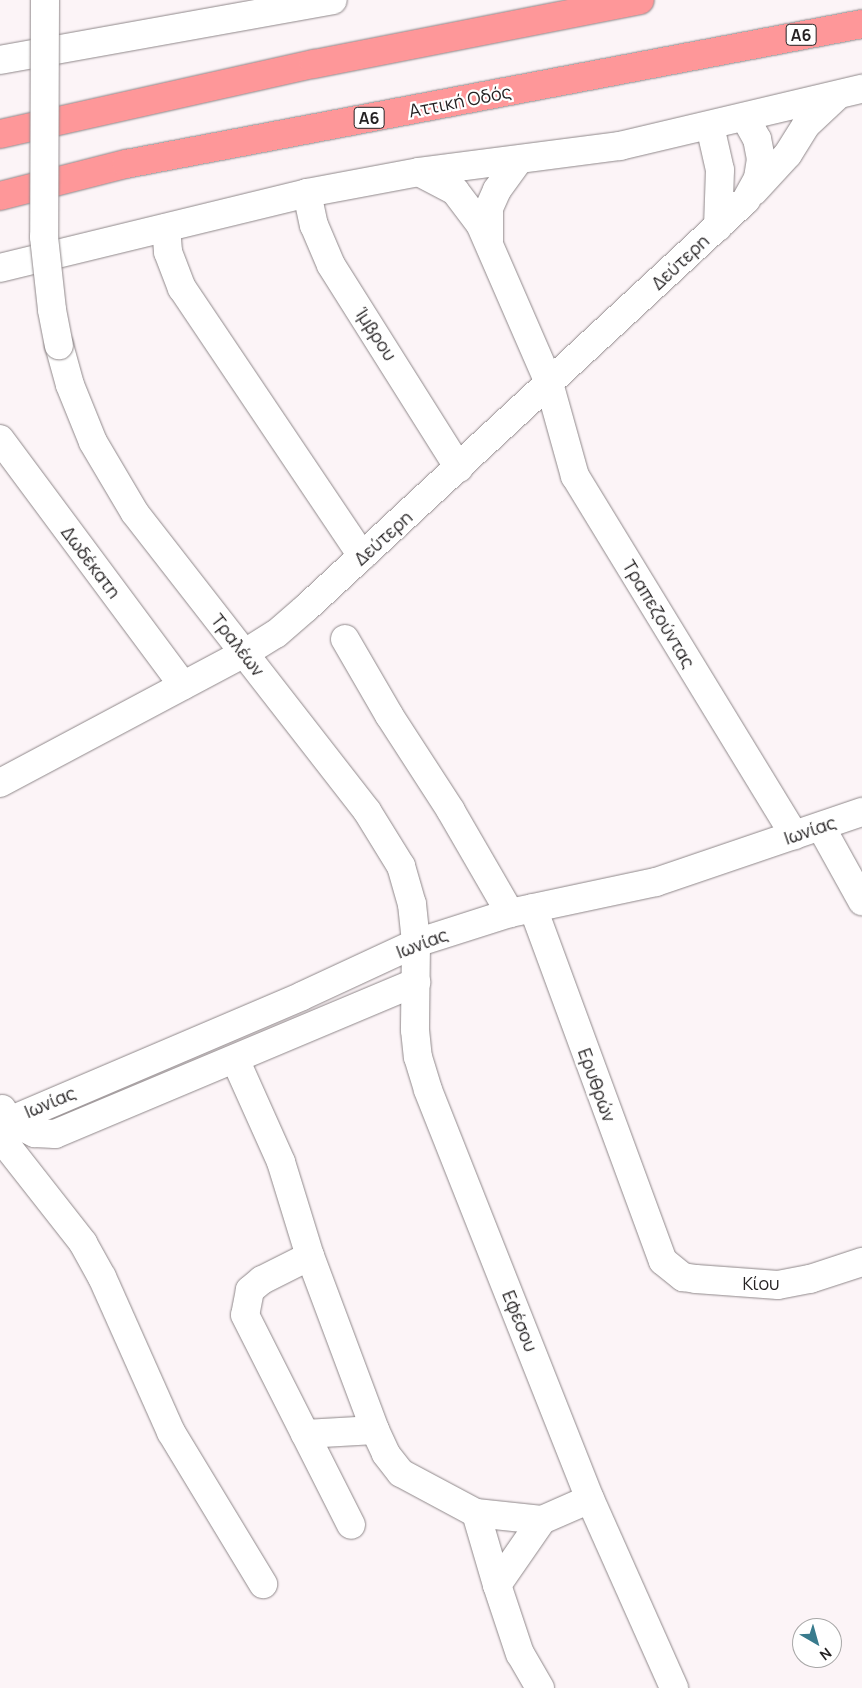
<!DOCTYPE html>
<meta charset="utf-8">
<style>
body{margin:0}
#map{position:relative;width:862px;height:1688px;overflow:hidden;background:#fcf4f7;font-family:Manrope,sans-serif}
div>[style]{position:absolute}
.roads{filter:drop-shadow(0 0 1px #8f888a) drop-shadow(0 0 1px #8f888a)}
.minor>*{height:28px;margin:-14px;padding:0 14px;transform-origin:14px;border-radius:14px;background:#fff}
.highway>*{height:28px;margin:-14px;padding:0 14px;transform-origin:14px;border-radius:14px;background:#fe9799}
.bridges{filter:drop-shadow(0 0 1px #8f888a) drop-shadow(0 0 1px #8f888a)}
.minor-bridge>*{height:28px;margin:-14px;padding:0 14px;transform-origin:14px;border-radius:14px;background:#fff}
span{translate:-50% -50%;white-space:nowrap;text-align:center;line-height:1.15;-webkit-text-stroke:4.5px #fff;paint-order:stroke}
.shield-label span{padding:1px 4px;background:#fff;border:1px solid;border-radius:4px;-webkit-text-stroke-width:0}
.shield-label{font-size:16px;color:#252223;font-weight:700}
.street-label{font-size:18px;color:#252223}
.north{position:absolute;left:792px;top:1618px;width:50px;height:50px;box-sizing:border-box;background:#fff;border:1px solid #a8a7a7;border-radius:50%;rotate:142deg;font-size:14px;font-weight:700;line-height:20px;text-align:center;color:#252223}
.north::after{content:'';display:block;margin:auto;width:18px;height:22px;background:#397b8d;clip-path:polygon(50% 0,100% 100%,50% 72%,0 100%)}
</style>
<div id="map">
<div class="roads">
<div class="minor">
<i style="left:0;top:60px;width:338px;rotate:-10.2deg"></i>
<i style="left:710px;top:126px;width:45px;rotate:77.2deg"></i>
<i style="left:720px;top:170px;width:57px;rotate:92deg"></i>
<i style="left:419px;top:172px;width:41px;rotate:27.8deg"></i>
<i style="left:455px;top:191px;width:41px;rotate:52.9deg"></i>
<i style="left:480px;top:224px;width:173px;rotate:66.5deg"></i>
<i style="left:549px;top:383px;width:97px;rotate:74.4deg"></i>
<i style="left:575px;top:476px;width:421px;rotate:58.6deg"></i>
<i style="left:754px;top:191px;width:50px;rotate:-47.4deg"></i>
<i style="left:788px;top:154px;width:34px;rotate:-58deg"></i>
<i style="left:806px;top:125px;width:42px;rotate:-43.1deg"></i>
<i style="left:307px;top:193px;width:33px;rotate:78deg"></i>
<i style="left:314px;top:225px;width:43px;rotate:67deg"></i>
<i style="left:331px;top:265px;width:240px;rotate:57.8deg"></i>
<i style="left:166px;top:228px;width:24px;rotate:85deg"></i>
<i style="left:168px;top:252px;width:39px;rotate:69deg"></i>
<i style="left:182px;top:288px;width:323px;rotate:56.1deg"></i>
<i style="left:489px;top:241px;width:33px;rotate:-90deg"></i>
<i style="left:489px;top:208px;width:20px;rotate:-66deg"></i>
<i style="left:497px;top:190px;width:37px;rotate:-54deg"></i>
<i style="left:0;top:268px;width:316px;rotate:-13.7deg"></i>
<i style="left:307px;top:193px;width:114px;rotate:-10.6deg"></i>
<i style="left:419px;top:172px;width:203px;rotate:-7.4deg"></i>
<i style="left:620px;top:146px;width:249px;rotate:-13.3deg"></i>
<i style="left:59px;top:345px;width:41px;rotate:74.6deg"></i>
<i style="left:70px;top:385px;width:61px;rotate:68deg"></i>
<i style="left:93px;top:442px;width:82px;rotate:59.4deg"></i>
<i style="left:135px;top:513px;width:378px;rotate:52.1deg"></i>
<i style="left:367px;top:811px;width:65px;rotate:58.3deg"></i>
<i style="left:401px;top:866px;width:40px;rotate:74deg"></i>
<i style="left:412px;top:904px;width:39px;rotate:84deg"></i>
<i style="left:416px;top:943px;width:87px;rotate:90.7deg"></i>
<i style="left:415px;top:1030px;width:27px;rotate:84deg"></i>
<i style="left:418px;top:1057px;width:34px;rotate:73deg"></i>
<i style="left:428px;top:1090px;width:440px;rotate:68.4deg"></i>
<i style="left:590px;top:1499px;width:207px;rotate:66deg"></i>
<i style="left:0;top:439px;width:307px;rotate:53.4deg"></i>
<i style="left:345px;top:639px;width:88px;rotate:59.9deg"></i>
<i style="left:389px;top:715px;width:114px;rotate:57.1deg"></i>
<i style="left:451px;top:811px;width:118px;rotate:60deg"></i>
<i style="left:0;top:783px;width:277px;rotate:-28deg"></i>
<i style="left:245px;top:653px;width:36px;rotate:-32deg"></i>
<i style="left:276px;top:634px;width:40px;rotate:-41deg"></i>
<i style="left:306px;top:608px;width:600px;rotate:-42.84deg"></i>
<i style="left:746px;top:200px;width:25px;rotate:-61deg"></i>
<i style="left:758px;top:178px;width:19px;rotate:-81deg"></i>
<i style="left:761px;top:159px;width:20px;rotate:-101deg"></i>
<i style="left:757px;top:139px;width:25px;rotate:-119deg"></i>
<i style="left:821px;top:827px;width:85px;rotate:61deg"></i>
<i style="left:533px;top:908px;width:376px;rotate:69.8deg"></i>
<i style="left:663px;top:1261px;width:26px;rotate:39deg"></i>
<i style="left:683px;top:1277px;width:13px;rotate:9deg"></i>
<i style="left:696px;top:1279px;width:82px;rotate:4.2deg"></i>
<i style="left:778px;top:1285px;width:33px;rotate:-11deg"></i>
<i style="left:810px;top:1279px;width:55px;rotate:-18.1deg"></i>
<i style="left:235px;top:1059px;width:113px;rotate:65.9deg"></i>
<i style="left:281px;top:1162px;width:98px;rotate:72.9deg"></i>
<i style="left:310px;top:1256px;width:186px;rotate:69.5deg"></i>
<i style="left:375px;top:1430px;width:26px;rotate:65deg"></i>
<i style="left:386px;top:1454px;width:24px;rotate:52deg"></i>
<i style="left:401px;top:1473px;width:85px;rotate:28.1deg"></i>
<i style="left:476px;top:1513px;width:66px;rotate:6.1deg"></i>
<i style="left:542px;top:1520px;width:52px;rotate:-23.6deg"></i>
<i style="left:2px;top:1109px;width:13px;rotate:58deg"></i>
<i style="left:9px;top:1120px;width:29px;rotate:27deg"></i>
<i style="left:35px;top:1133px;width:20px;rotate:3deg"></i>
<i style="left:55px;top:1134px;width:392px;rotate:-22.8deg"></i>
<i style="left:0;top:1125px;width:328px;rotate:-23.1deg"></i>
<i style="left:302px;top:996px;width:126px;rotate:-24.9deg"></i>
<i style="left:416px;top:943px;width:99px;rotate:-17.7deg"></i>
<i style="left:510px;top:913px;width:149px;rotate:-12deg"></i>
<i style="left:656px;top:882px;width:218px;rotate:-18.8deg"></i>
<i style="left:0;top:1137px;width:135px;rotate:51.9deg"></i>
<i style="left:83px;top:1243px;width:39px;rotate:61deg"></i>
<i style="left:102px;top:1277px;width:170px;rotate:66deg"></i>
<i style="left:171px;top:1432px;width:178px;rotate:58.8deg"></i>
<i style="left:310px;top:1256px;width:54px;rotate:153.4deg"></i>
<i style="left:262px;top:1280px;width:16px;rotate:140deg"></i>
<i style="left:250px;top:1290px;width:25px;rotate:101deg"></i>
<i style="left:245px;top:1315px;width:235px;rotate:63.2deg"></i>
<i style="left:305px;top:1434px;width:70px;rotate:-3.3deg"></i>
<i style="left:476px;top:1513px;width:75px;rotate:73.7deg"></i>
<i style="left:540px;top:1688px;width:39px;rotate:-120deg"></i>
<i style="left:520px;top:1654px;width:73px;rotate:-108.4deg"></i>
<i style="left:497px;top:1585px;width:79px;rotate:-55.3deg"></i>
</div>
<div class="highway">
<i style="left:0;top:134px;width:322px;rotate:-12.6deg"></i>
<i style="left:314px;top:64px;width:332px;rotate:-11.1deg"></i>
<i style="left:0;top:196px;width:130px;rotate:-14.3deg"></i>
<i style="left:126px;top:164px;width:749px;rotate:-10.77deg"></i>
</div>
</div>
<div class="bridges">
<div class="minor-bridge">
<i style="left:45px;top:0;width:237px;rotate:90.2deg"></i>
<i style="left:44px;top:237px;width:73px;rotate:83.7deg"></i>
<i style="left:52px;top:310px;width:36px;rotate:79deg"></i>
</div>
</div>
<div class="shield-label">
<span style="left:801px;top:35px">Α6</span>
<span style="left:369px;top:118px">Α6</span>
</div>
<div class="street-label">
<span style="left:460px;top:101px;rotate:-11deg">Αττική Οδός</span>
<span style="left:680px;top:262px;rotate:-43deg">Δεύτερη</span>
<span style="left:376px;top:334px;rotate:57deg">Ίμβρου</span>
<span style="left:383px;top:538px;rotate:-42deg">Δεύτερη</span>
<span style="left:91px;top:562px;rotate:53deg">Δωδέκατη</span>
<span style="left:659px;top:614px;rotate:59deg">Τραπεζούντας</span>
<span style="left:238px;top:645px;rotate:52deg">Τραλέων</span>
<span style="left:810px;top:830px;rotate:-19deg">Ιωνίας</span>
<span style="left:422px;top:943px;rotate:-21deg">Ιωνίας</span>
<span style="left:597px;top:1085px;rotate:70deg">Ερυθρών</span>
<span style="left:50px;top:1102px;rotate:-23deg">Ιωνίας</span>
<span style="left:761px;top:1283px">Κίου</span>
<span style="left:520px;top:1321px;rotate:68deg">Εφέσου</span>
</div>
<div class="north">N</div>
</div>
